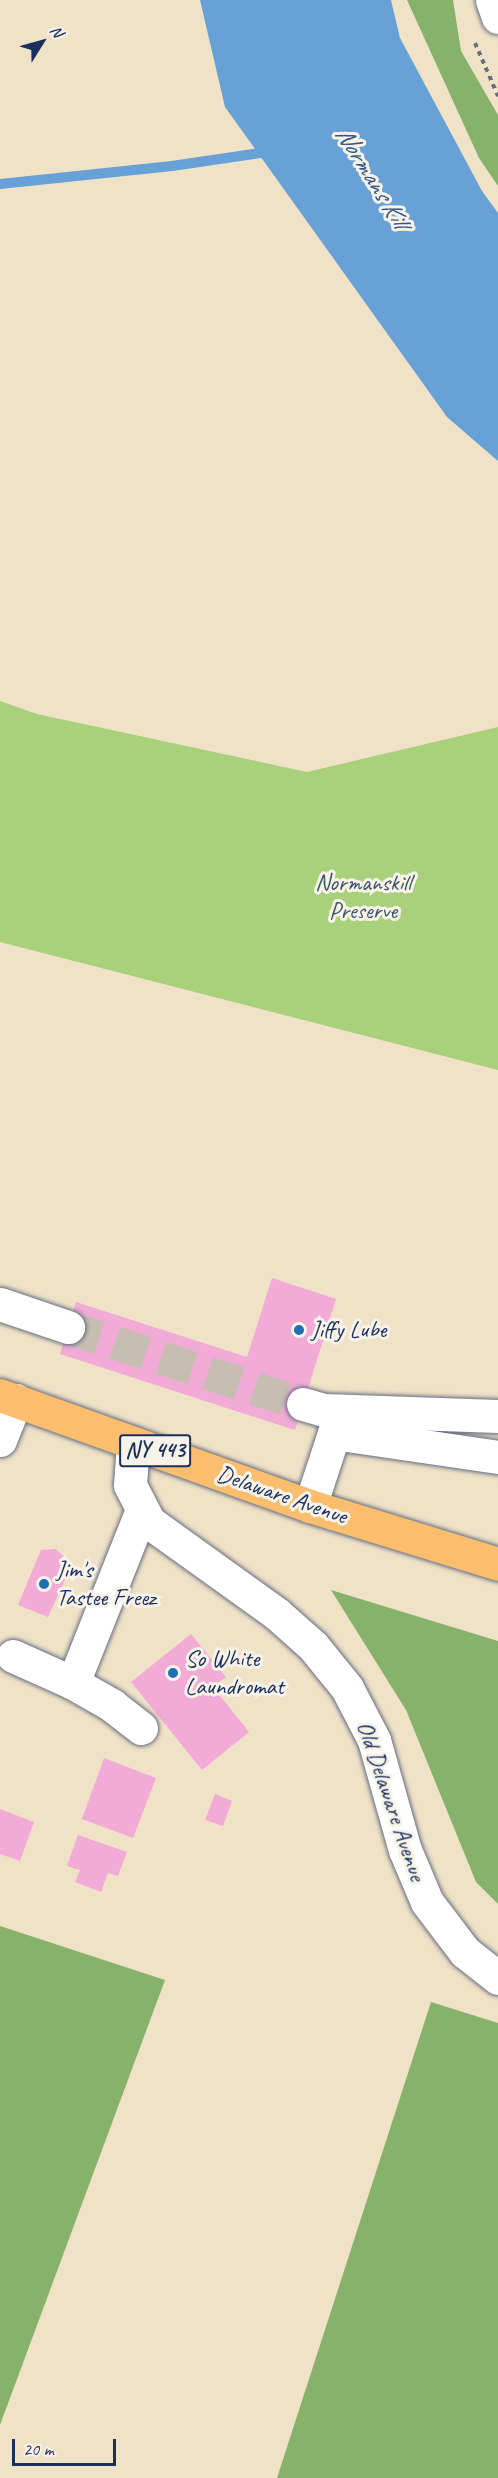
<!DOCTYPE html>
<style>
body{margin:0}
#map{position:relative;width:498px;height:2478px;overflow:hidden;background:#f0e2c6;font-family:Caveat,sans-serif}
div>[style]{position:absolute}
.green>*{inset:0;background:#a9d07b}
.forest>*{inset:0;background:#86b26b}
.water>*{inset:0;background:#67a1d6}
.stream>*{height:10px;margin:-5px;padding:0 5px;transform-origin:5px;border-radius:5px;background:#67a1d6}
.building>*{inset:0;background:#f1abd6}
.minor-tunnel>*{height:33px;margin-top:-16.5px;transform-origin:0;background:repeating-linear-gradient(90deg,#c5beb1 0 33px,transparent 0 49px)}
.path>*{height:4px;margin-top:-2px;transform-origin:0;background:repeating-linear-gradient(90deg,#666e82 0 4.5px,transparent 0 9px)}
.roads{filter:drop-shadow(0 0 2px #666e82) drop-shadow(0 0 2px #666e82)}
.minor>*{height:33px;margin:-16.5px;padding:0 16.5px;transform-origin:16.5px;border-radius:16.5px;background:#fff}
.major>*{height:33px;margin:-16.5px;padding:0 16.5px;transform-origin:16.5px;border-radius:16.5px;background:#fbbe6e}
.dots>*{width:16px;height:16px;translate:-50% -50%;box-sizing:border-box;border:3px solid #f7f3e8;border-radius:50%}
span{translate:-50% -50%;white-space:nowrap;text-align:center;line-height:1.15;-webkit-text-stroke:6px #f7f3e8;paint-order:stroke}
.shield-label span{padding:2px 4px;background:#f7f3e8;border:2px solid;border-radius:4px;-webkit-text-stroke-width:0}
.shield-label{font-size:22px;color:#1b2f5e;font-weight:700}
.park-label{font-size:24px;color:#3e5765}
.poi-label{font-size:24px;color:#1b2f5e}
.left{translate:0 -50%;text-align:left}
.street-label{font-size:24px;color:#1b2f5e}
.water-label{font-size:26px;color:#365788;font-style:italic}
.north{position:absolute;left:12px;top:12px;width:60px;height:60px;-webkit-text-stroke:4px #f7f3e8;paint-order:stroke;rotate:53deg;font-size:16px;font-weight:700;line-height:24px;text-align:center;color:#1b2f5e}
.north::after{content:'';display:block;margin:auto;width:21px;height:27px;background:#1b2f5e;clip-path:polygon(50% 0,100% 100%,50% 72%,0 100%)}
.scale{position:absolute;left:12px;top:2439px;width:104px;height:27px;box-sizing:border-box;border:3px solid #1b2f5e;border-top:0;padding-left:8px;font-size:18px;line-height:21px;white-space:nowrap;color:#1b2f5e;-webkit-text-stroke:4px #f7f3e8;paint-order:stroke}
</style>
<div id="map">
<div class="green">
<i style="clip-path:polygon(0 701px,37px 714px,307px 772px,498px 727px,498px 1070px,0 942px)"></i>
</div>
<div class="forest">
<i style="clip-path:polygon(407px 0,453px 0,461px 51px,498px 115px,498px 186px,479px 158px)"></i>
<i style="clip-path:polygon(331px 1590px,498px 1641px,498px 1904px,476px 1882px,406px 1710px)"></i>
<i style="clip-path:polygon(0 1926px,165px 1980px,0 2425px)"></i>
<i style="clip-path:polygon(431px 2002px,498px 2023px,498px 2478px,277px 2478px)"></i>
</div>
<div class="water">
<i style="clip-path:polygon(200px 0,391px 0,400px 38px,482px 191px,498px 213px,498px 461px,447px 417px,225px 107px)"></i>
</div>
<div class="stream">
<i style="left:0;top:184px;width:173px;rotate:-6deg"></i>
<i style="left:172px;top:166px;width:102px;rotate:-8.4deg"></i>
</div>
<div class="building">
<i style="clip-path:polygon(272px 1278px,336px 1299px,295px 1430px,60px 1354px,76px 1302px,247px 1357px)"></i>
<i style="clip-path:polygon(56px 1549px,72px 1564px,48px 1617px,18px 1605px,41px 1550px)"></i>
<i style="clip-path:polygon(191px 1634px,226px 1677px,213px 1687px,249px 1732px,202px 1770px,131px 1682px)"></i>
<i style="clip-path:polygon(104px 1758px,156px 1778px,133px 1838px,82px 1819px)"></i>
<i style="clip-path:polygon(215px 1794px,232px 1801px,223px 1826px,205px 1820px)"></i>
<i style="clip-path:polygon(0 1809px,34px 1822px,20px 1861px,0 1854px)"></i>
<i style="clip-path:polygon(78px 1835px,127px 1852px,118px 1876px,108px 1873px,101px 1892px,75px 1882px,80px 1870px,67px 1866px)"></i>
</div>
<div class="minor-tunnel">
<i style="left:68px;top:1327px;width:247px;rotate:18.1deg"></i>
</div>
<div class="path">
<i style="left:475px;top:43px;width:58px;rotate:66.5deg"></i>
</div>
<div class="roads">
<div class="minor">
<i style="left:492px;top:0;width:18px;rotate:71deg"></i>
<i style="left:0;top:1304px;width:72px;rotate:18.7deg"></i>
<i style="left:303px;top:1404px;width:22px;rotate:16deg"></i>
<i style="left:324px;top:1410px;width:174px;rotate:2deg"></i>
<i style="left:0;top:1440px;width:43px;rotate:-68.2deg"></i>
<i style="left:133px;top:1443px;width:42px;rotate:94.1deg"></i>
<i style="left:130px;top:1485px;width:42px;rotate:62.8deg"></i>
<i style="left:149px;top:1522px;width:158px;rotate:35.7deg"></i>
<i style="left:277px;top:1614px;width:48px;rotate:41.6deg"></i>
<i style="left:313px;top:1646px;width:54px;rotate:51deg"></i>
<i style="left:347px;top:1688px;width:59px;rotate:62.6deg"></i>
<i style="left:374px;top:1740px;width:114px;rotate:74.3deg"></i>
<i style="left:405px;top:1850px;width:56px;rotate:67.1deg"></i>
<i style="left:427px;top:1902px;width:63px;rotate:52.8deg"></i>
<i style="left:465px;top:1952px;width:42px;rotate:38.2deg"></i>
<i style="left:310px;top:1506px;width:77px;rotate:-71.8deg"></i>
<i style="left:334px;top:1433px;width:166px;rotate:8.3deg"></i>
<i style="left:13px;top:1656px;width:66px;rotate:24.2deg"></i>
<i style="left:141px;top:1728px;width:37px;rotate:-142deg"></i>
<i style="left:112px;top:1705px;width:45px;rotate:-150.6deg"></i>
<i style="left:73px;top:1683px;width:184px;rotate:-68.3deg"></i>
</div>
<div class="major">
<i style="left:0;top:1395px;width:329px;rotate:19.7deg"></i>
<i style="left:310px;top:1506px;width:197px;rotate:17.1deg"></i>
</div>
</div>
<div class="dots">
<i style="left:299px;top:1330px;background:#1f6fb2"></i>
<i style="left:44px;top:1584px;background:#1f6fb2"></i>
<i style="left:173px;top:1673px;background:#1f6fb2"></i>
</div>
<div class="shield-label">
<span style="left:155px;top:1451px">NY 443</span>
</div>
<div class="park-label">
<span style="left:363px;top:897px">Normanskill<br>Preserve</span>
</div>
<div class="poi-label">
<span class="left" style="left:311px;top:1330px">Jiffy Lube</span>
<span class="left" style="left:56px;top:1584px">Jim's<br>Tastee Freez</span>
<span class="left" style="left:185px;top:1673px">So White<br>Laundromat</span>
</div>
<div class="street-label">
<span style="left:282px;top:1495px;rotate:19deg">Delaware Avenue</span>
<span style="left:391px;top:1801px;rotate:71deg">Old Delaware Avenue</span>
</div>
<div class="water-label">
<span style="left:372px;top:177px;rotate:58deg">Normans Kill</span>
</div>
<div class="north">N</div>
<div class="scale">20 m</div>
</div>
